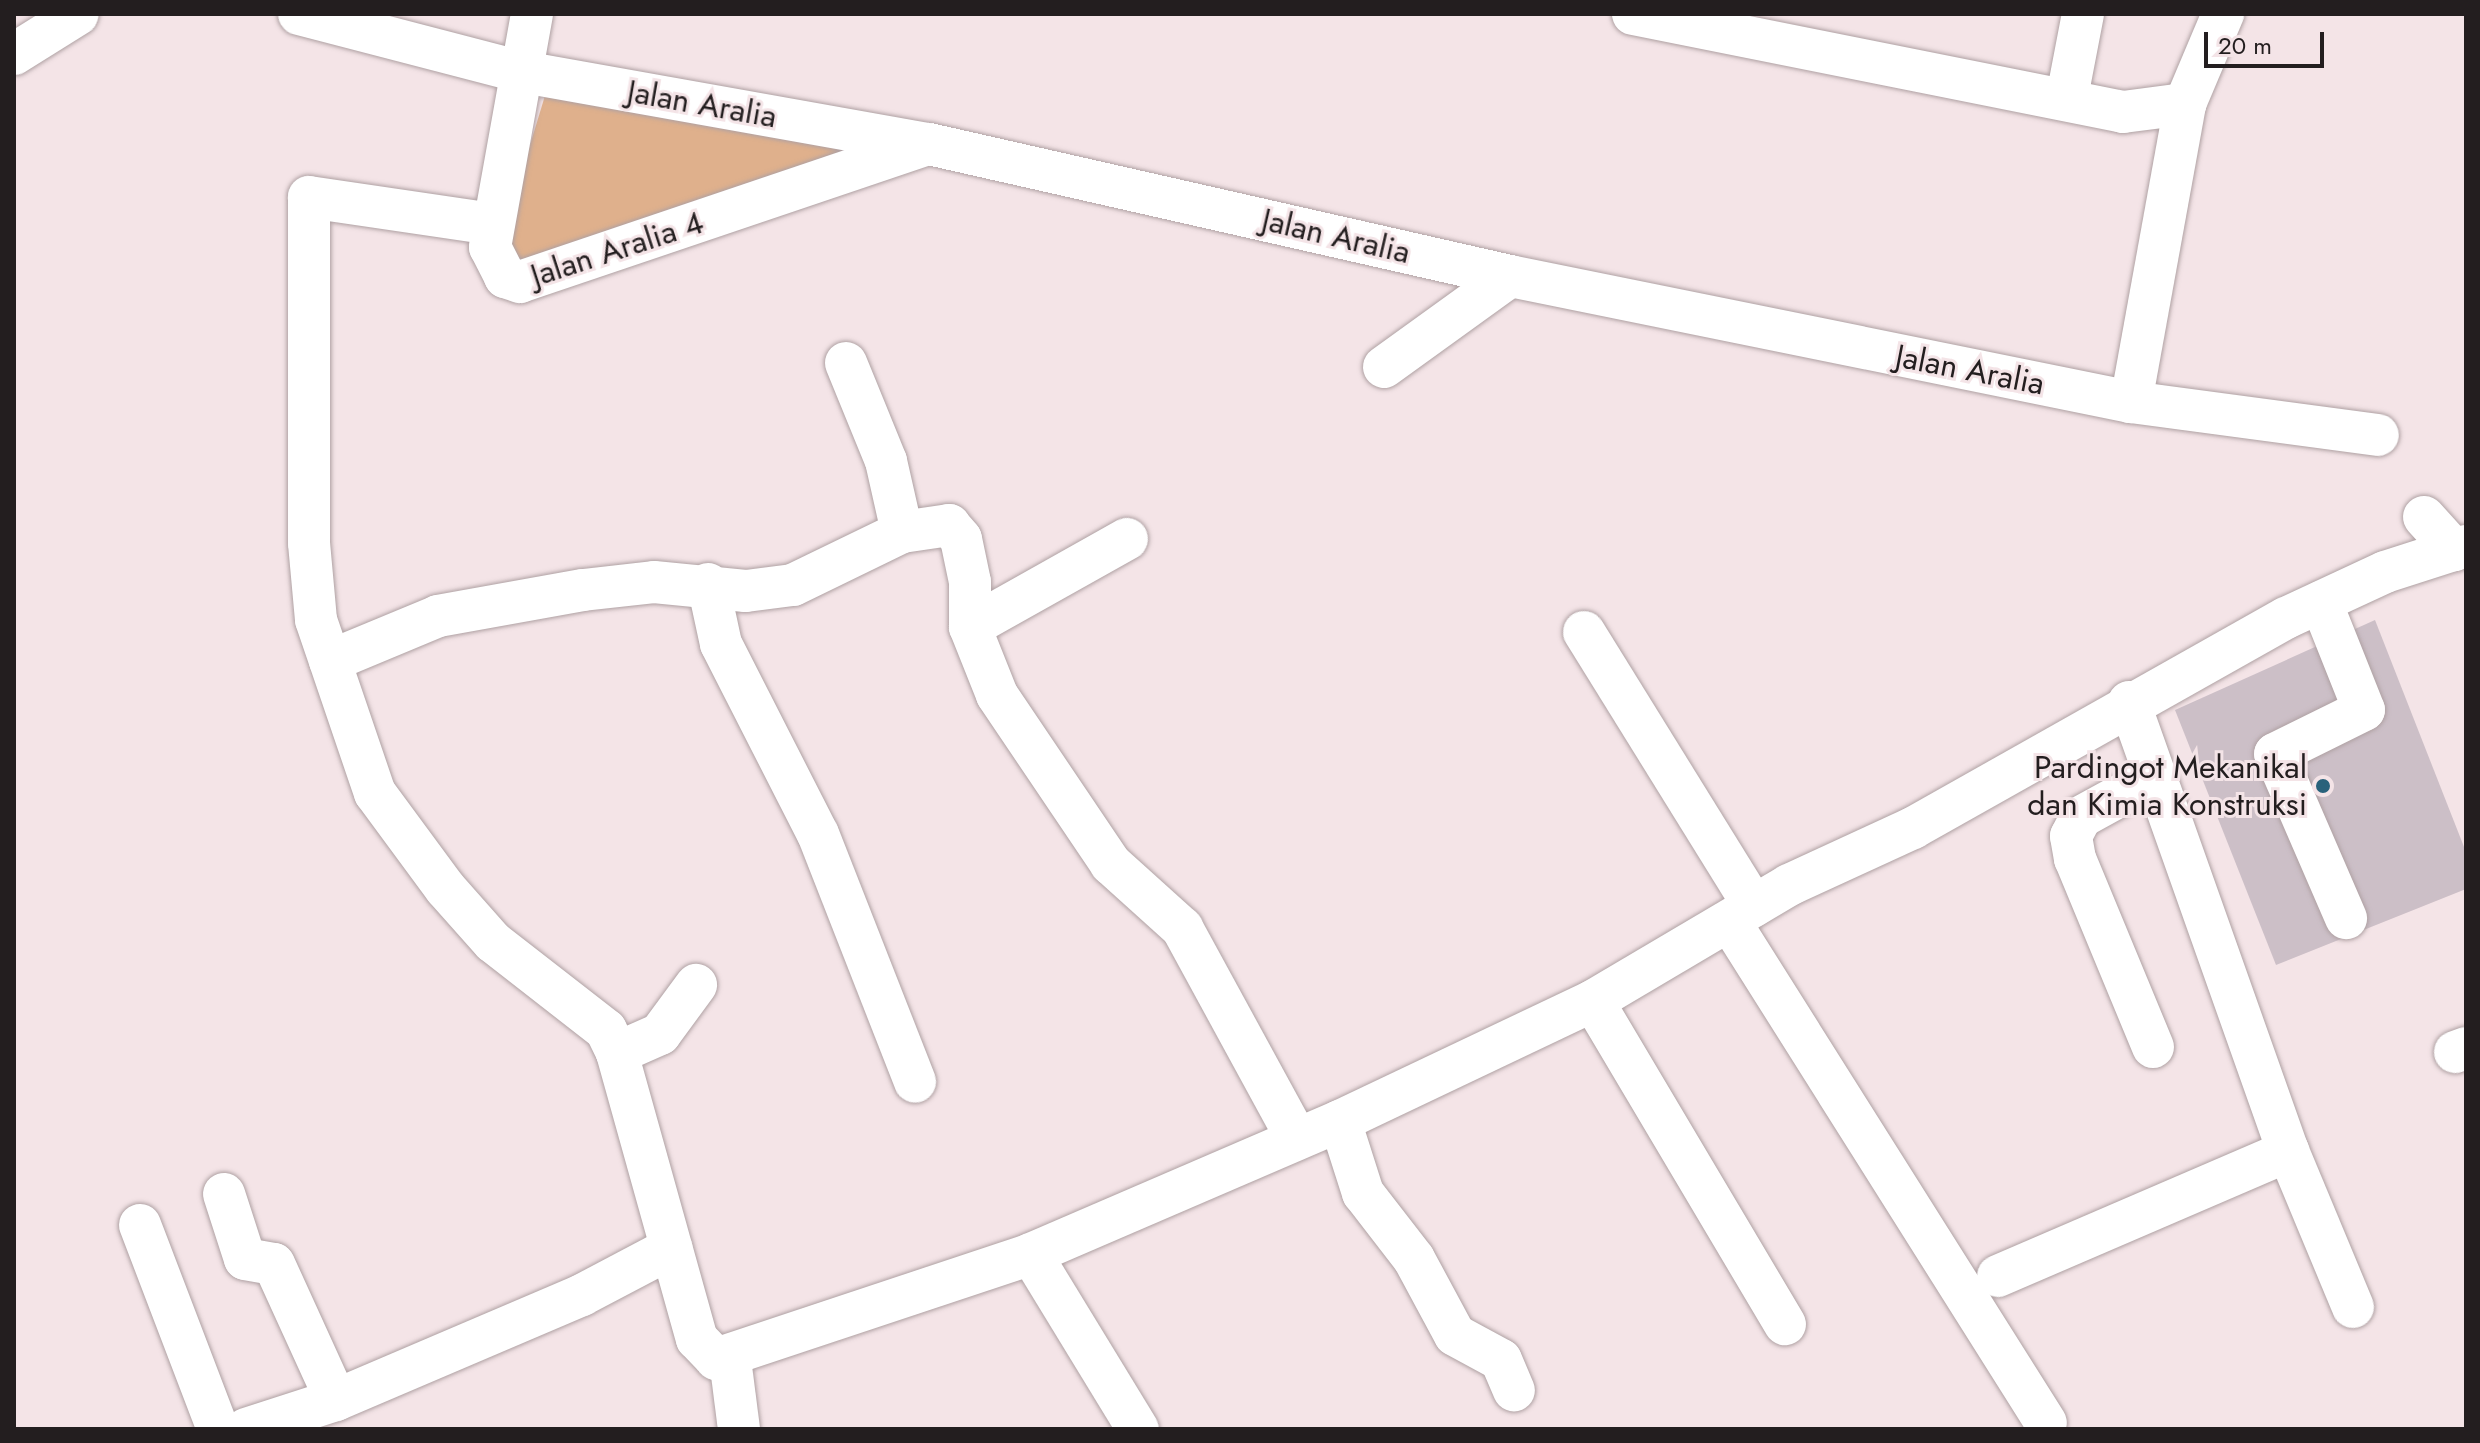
<!DOCTYPE html>
<style>
body{margin:0}
#map{position:relative;width:2480px;height:1443px;overflow:hidden;background:#f4e4e7;font-family:Jost,sans-serif}
div>[style]{position:absolute}
.green>*{inset:0;background:#dfb08c}
.building>*{inset:0;background:#ccbfc7}
.roads{filter:drop-shadow(0 0 2px #afa1a3) drop-shadow(0 0 2px #afa1a3)}
.minor>*{height:42px;margin:-21px;padding:0 21px;transform-origin:21px;border-radius:21px;background:#fff}
.dots>*{width:22px;height:22px;translate:-50% -50%;box-sizing:border-box;border:4px solid #f4e4e7;border-radius:50%}
span{translate:-50% -50%;white-space:nowrap;text-align:center;line-height:1.15;-webkit-text-stroke:6px #f4e4e7;paint-order:stroke}
.street-label{font-size:32px;color:#231e1f}
.poi-label{font-size:32px;color:#231e1f}
.right{translate:-100% -50%;text-align:right}
.frame{position:absolute;inset:0;border:16px solid #231e1f;pointer-events:none}
.scale{position:absolute;left:2204px;top:32px;width:120px;height:36px;box-sizing:border-box;border:4px solid #231e1f;border-top:0;padding-left:10px;font-size:24px;line-height:28px;white-space:nowrap;color:#231e1f;-webkit-text-stroke:6px #f4e4e7;paint-order:stroke}
</style>
<div id="map">
<div class="green">
<i style="clip-path:polygon(547px 89px,870px 147px,528px 273px,503px 234px)"></i>
</div>
<div class="building">
<i style="clip-path:polygon(2375px 620px,2466px 852px,2466px 889px,2276px 965px,2175px 710px)"></i>
</div>
<div class="roads">
<div class="minor">
<i style="left:299px;top:14px;width:226px;rotate:14.6deg"></i>
<i style="left:518px;top:71px;width:417px;rotate:10.1deg"></i>
<i style="left:929px;top:144px;width:596px;rotate:12.8deg"></i>
<i style="left:1510px;top:276px;width:634px;rotate:11.47deg"></i>
<i style="left:2131px;top:402px;width:249px;rotate:7.6deg"></i>
<i style="left:532px;top:14px;width:237px;rotate:100.2deg"></i>
<i style="left:490px;top:247px;width:34px;rotate:63deg"></i>
<i style="left:505px;top:277px;width:16px;rotate:18deg"></i>
<i style="left:520px;top:282px;width:428px;rotate:-18.7deg"></i>
<i style="left:1633px;top:14px;width:500px;rotate:11.3deg"></i>
<i style="left:2123px;top:112px;width:63px;rotate:-7.4deg"></i>
<i style="left:14px;top:54px;width:75px;rotate:-32deg"></i>
<i style="left:2067px;top:97px;width:85px;rotate:-79.1deg"></i>
<i style="left:492px;top:224px;width:185px;rotate:-171.6deg"></i>
<i style="left:309px;top:197px;width:346px;rotate:90deg"></i>
<i style="left:309px;top:543px;width:77px;rotate:84.8deg"></i>
<i style="left:316px;top:620px;width:183px;rotate:71.2deg"></i>
<i style="left:375px;top:793px;width:118px;rotate:53.6deg"></i>
<i style="left:445px;top:888px;width:72px;rotate:48.4deg"></i>
<i style="left:493px;top:942px;width:143px;rotate:37.9deg"></i>
<i style="left:606px;top:1030px;width:25px;rotate:64deg"></i>
<i style="left:617px;top:1053px;width:297px;rotate:74.4deg"></i>
<i style="left:697px;top:1339px;width:28px;rotate:46deg"></i>
<i style="left:716px;top:1359px;width:332px;rotate:-18.4deg"></i>
<i style="left:1031px;top:1254px;width:336px;rotate:-23.3deg"></i>
<i style="left:1340px;top:1121px;width:280px;rotate:-25.4deg"></i>
<i style="left:1593px;top:1001px;width:228px;rotate:-30.6deg"></i>
<i style="left:1789px;top:885px;width:136px;rotate:-24.7deg"></i>
<i style="left:1913px;top:828px;width:428px;rotate:-29.4deg"></i>
<i style="left:2286px;top:618px;width:109px;rotate:-24.9deg"></i>
<i style="left:2385px;top:572px;width:85px;rotate:-17.8deg"></i>
<i style="left:846px;top:363px;width:106px;rotate:67.8deg"></i>
<i style="left:886px;top:461px;width:73px;rotate:77.3deg"></i>
<i style="left:1384px;top:367px;width:155px;rotate:-35.8deg"></i>
<i style="left:2131px;top:402px;width:303px;rotate:-79.7deg"></i>
<i style="left:2185px;top:104px;width:98px;rotate:-67.1deg"></i>
<i style="left:2424px;top:517px;width:45px;rotate:47.7deg"></i>
<i style="left:708px;top:584px;width:61px;rotate:77.8deg"></i>
<i style="left:721px;top:644px;width:213px;rotate:63deg"></i>
<i style="left:818px;top:834px;width:266px;rotate:68.6deg"></i>
<i style="left:2321px;top:602px;width:116px;rotate:68.3deg"></i>
<i style="left:2364px;top:710px;width:99px;rotate:153.7deg"></i>
<i style="left:2275px;top:754px;width:179px;rotate:66.6deg"></i>
<i style="left:970px;top:627px;width:180px;rotate:-29.3deg"></i>
<i style="left:1584px;top:632px;width:322px;rotate:58.2deg"></i>
<i style="left:330px;top:661px;width:117px;rotate:-22.6deg"></i>
<i style="left:438px;top:616px;width:147px;rotate:-10.2deg"></i>
<i style="left:583px;top:590px;width:71px;rotate:-6.4deg"></i>
<i style="left:654px;top:582px;width:92px;rotate:5.6deg"></i>
<i style="left:746px;top:591px;width:47px;rotate:-7.3deg"></i>
<i style="left:793px;top:585px;width:121px;rotate:-25.9deg"></i>
<i style="left:902px;top:532px;width:48px;rotate:-8.5deg"></i>
<i style="left:949px;top:525px;width:18px;rotate:49deg"></i>
<i style="left:961px;top:539px;width:44px;rotate:78.2deg"></i>
<i style="left:970px;top:582px;width:45px;rotate:90deg"></i>
<i style="left:970px;top:627px;width:73px;rotate:68.3deg"></i>
<i style="left:997px;top:695px;width:204px;rotate:56deg"></i>
<i style="left:1111px;top:864px;width:96px;rotate:42deg"></i>
<i style="left:1182px;top:928px;width:240px;rotate:61.4deg"></i>
<i style="left:2129px;top:702px;width:476px;rotate:70.5deg"></i>
<i style="left:2288px;top:1151px;width:169px;rotate:67.4deg"></i>
<i style="left:1730px;top:922px;width:592px;rotate:57.76deg"></i>
<i style="left:1593px;top:1001px;width:376px;rotate:59.3deg"></i>
<i style="left:2153px;top:1047px;width:204px;rotate:-112.5deg"></i>
<i style="left:2075px;top:859px;width:23px;rotate:-100deg"></i>
<i style="left:2071px;top:836px;width:21px;rotate:-62deg"></i>
<i style="left:2081px;top:817px;width:83px;rotate:-28.7deg"></i>
<i style="left:2455px;top:1052px;width:12px;rotate:-20deg"></i>
<i style="left:617px;top:1053px;width:47px;rotate:-23.8deg"></i>
<i style="left:660px;top:1034px;width:61px;rotate:-53.7deg"></i>
<i style="left:1340px;top:1121px;width:76px;rotate:72.3deg"></i>
<i style="left:1363px;top:1193px;width:83px;rotate:52.3deg"></i>
<i style="left:1414px;top:1259px;width:86px;rotate:61.7deg"></i>
<i style="left:1455px;top:1335px;width:52px;rotate:28.5deg"></i>
<i style="left:1501px;top:1360px;width:33px;rotate:67deg"></i>
<i style="left:224px;top:1194px;width:68px;rotate:72.1deg"></i>
<i style="left:245px;top:1259px;width:29px;rotate:10deg"></i>
<i style="left:274px;top:1264px;width:149px;rotate:65.5deg"></i>
<i style="left:140px;top:1225px;width:218px;rotate:69.1deg"></i>
<i style="left:1031px;top:1254px;width:205px;rotate:58.6deg"></i>
<i style="left:1998px;top:1276px;width:316px;rotate:-23.3deg"></i>
<i style="left:730px;top:1359px;width:71px;rotate:82.7deg"></i>
<i style="left:246px;top:1429px;width:95px;rotate:-17.9deg"></i>
<i style="left:336px;top:1400px;width:267px;rotate:-23.1deg"></i>
<i style="left:582px;top:1295px;width:101px;rotate:-27.8deg"></i>
</div>
</div>
<div class="dots">
<i style="left:2323px;top:786px;background:#29627b"></i>
</div>
<div class="street-label">
<span style="left:702px;top:104px;rotate:10deg">Jalan Aralia</span>
<span style="left:1336px;top:236px;rotate:13deg">Jalan Aralia</span>
<span style="left:617px;top:249px;rotate:-18deg">Jalan Aralia 4</span>
<span style="left:1970px;top:370px;rotate:11deg">Jalan Aralia</span>
</div>
<div class="poi-label">
<span class="right" style="left:2307px;top:786px">Pardingot Mekanikal<br>dan Kimia Konstruksi</span>
</div>
<div class="frame"></div>
<div class="scale">20 m</div>
</div>
